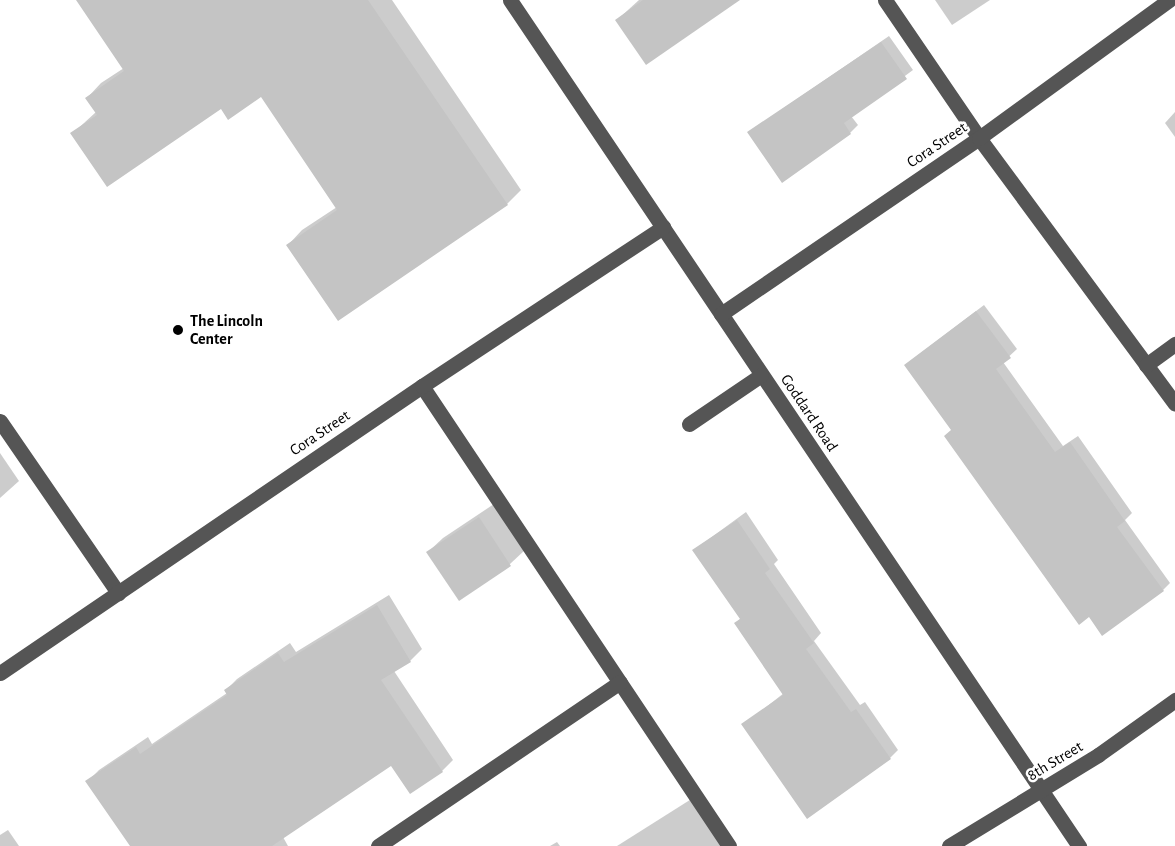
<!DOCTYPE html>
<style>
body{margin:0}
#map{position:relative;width:1175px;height:846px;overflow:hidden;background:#fff;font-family:"Alegreya Sans",sans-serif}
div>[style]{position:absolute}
.shadow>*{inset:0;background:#0003}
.building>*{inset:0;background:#c4c4c4}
.minor>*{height:15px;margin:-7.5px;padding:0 7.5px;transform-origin:7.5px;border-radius:7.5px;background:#555}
.dots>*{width:16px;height:16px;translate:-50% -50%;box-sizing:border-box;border:3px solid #fff;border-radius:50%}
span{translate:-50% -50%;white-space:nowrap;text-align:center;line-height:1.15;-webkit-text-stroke:5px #fff;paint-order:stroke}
.street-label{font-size:16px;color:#000}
.poi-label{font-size:16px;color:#000;font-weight:700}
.left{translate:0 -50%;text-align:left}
</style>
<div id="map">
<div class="shadow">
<i style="clip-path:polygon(78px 0,392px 0,521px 190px,507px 204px,288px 245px,302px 230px,337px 207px,261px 95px,221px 107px,72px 134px,96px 112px,87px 98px,101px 83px,124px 68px)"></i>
<i style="clip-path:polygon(639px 0,736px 0,617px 20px)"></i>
<i style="clip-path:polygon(935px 0,990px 0,952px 25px)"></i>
<i style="clip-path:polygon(889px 36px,913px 70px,851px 116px,858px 125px,850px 133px,782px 181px,749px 132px)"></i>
<i style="clip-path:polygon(1175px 112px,1175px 137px,1165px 123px)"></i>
<i style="clip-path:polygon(984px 305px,1017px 349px,1003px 362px,1063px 446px,1078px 436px,1132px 513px,1125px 520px,1170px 583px,1163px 590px,952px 429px,905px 365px)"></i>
<i style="clip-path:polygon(0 453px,19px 481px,0 498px)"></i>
<i style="clip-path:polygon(494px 504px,525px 550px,510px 564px,460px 599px,428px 552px,443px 538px)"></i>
<i style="clip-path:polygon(746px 512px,778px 560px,774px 564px,821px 633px,814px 641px,860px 705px,865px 702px,898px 750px,890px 758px,743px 725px,784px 693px,736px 623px,741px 618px,694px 550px)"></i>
<i style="clip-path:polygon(389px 595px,422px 649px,410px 661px,394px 671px,453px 760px,442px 771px,391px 764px,283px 837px,288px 846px,138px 846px,87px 782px,99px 770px,148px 737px,152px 744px,227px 693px,226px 690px,237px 679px,290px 643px,296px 652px)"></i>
<i style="clip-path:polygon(693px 798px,724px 846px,617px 846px)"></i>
<i style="clip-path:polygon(8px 830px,19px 846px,0 846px,0 835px)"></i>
<i style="clip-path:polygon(557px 842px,560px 846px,550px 846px)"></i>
</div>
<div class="building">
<i style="clip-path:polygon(76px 0,368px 0,508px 205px,338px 321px,286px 245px,337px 210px,261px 97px,228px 120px,221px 109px,107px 187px,70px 133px,97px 115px,85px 98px,124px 71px)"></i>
<i style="clip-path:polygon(643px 0,740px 0,646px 65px,615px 20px)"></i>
<i style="clip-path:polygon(881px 42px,907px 79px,844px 123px,851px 134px,782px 183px,747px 132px)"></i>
<i style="clip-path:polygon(976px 311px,1011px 358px,996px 369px,1055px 452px,1070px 442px,1125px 521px,1117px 527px,1164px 591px,1102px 636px,1089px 617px,1079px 625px,944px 436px,951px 430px,904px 365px)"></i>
<i style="clip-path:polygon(479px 517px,511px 566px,459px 601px,426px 552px)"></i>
<i style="clip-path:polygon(737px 520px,770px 569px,765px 573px,814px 643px,806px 649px,851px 712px,856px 709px,891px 759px,807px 819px,741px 724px,783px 695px,734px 623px,740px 619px,692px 550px)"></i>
<i style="clip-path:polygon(377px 605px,411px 662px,381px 680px,443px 772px,410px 794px,391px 766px,272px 846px,130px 846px,85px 781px,136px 747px,140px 754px,227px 695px,224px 690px,278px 653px,284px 662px)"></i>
</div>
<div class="minor">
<i style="left:510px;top:0;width:1020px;rotate:56.08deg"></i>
<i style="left:885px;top:0;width:167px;rotate:55.7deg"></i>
<i style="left:979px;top:138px;width:330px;rotate:53.6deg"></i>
<i style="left:721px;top:314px;width:312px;rotate:-34.3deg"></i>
<i style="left:979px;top:138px;width:235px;rotate:-36deg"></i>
<i style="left:1146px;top:365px;width:36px;rotate:-36deg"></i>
<i style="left:422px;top:386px;width:553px;rotate:56.28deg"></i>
<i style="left:0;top:421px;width:209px;rotate:55.5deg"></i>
<i style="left:689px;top:424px;width:87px;rotate:-34.2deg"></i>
<i style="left:0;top:673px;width:510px;rotate:-34.22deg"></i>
<i style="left:422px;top:386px;width:289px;rotate:-33.4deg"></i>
<i style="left:378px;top:846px;width:292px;rotate:-34.1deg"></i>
<i style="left:949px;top:846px;width:175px;rotate:-31.4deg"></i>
<i style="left:1098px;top:755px;width:95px;rotate:-35.5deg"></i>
</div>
<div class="dots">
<i style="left:178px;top:330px;background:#000"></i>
</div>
<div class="street-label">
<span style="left:937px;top:145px;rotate:-34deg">Cora Street</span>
<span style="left:809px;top:413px;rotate:56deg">Goddard Road</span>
<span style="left:320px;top:433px;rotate:-34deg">Cora Street</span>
<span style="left:1055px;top:761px;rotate:-31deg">8th Street</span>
</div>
<div class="poi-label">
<span class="left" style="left:190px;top:330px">The Lincoln<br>Center</span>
</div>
</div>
